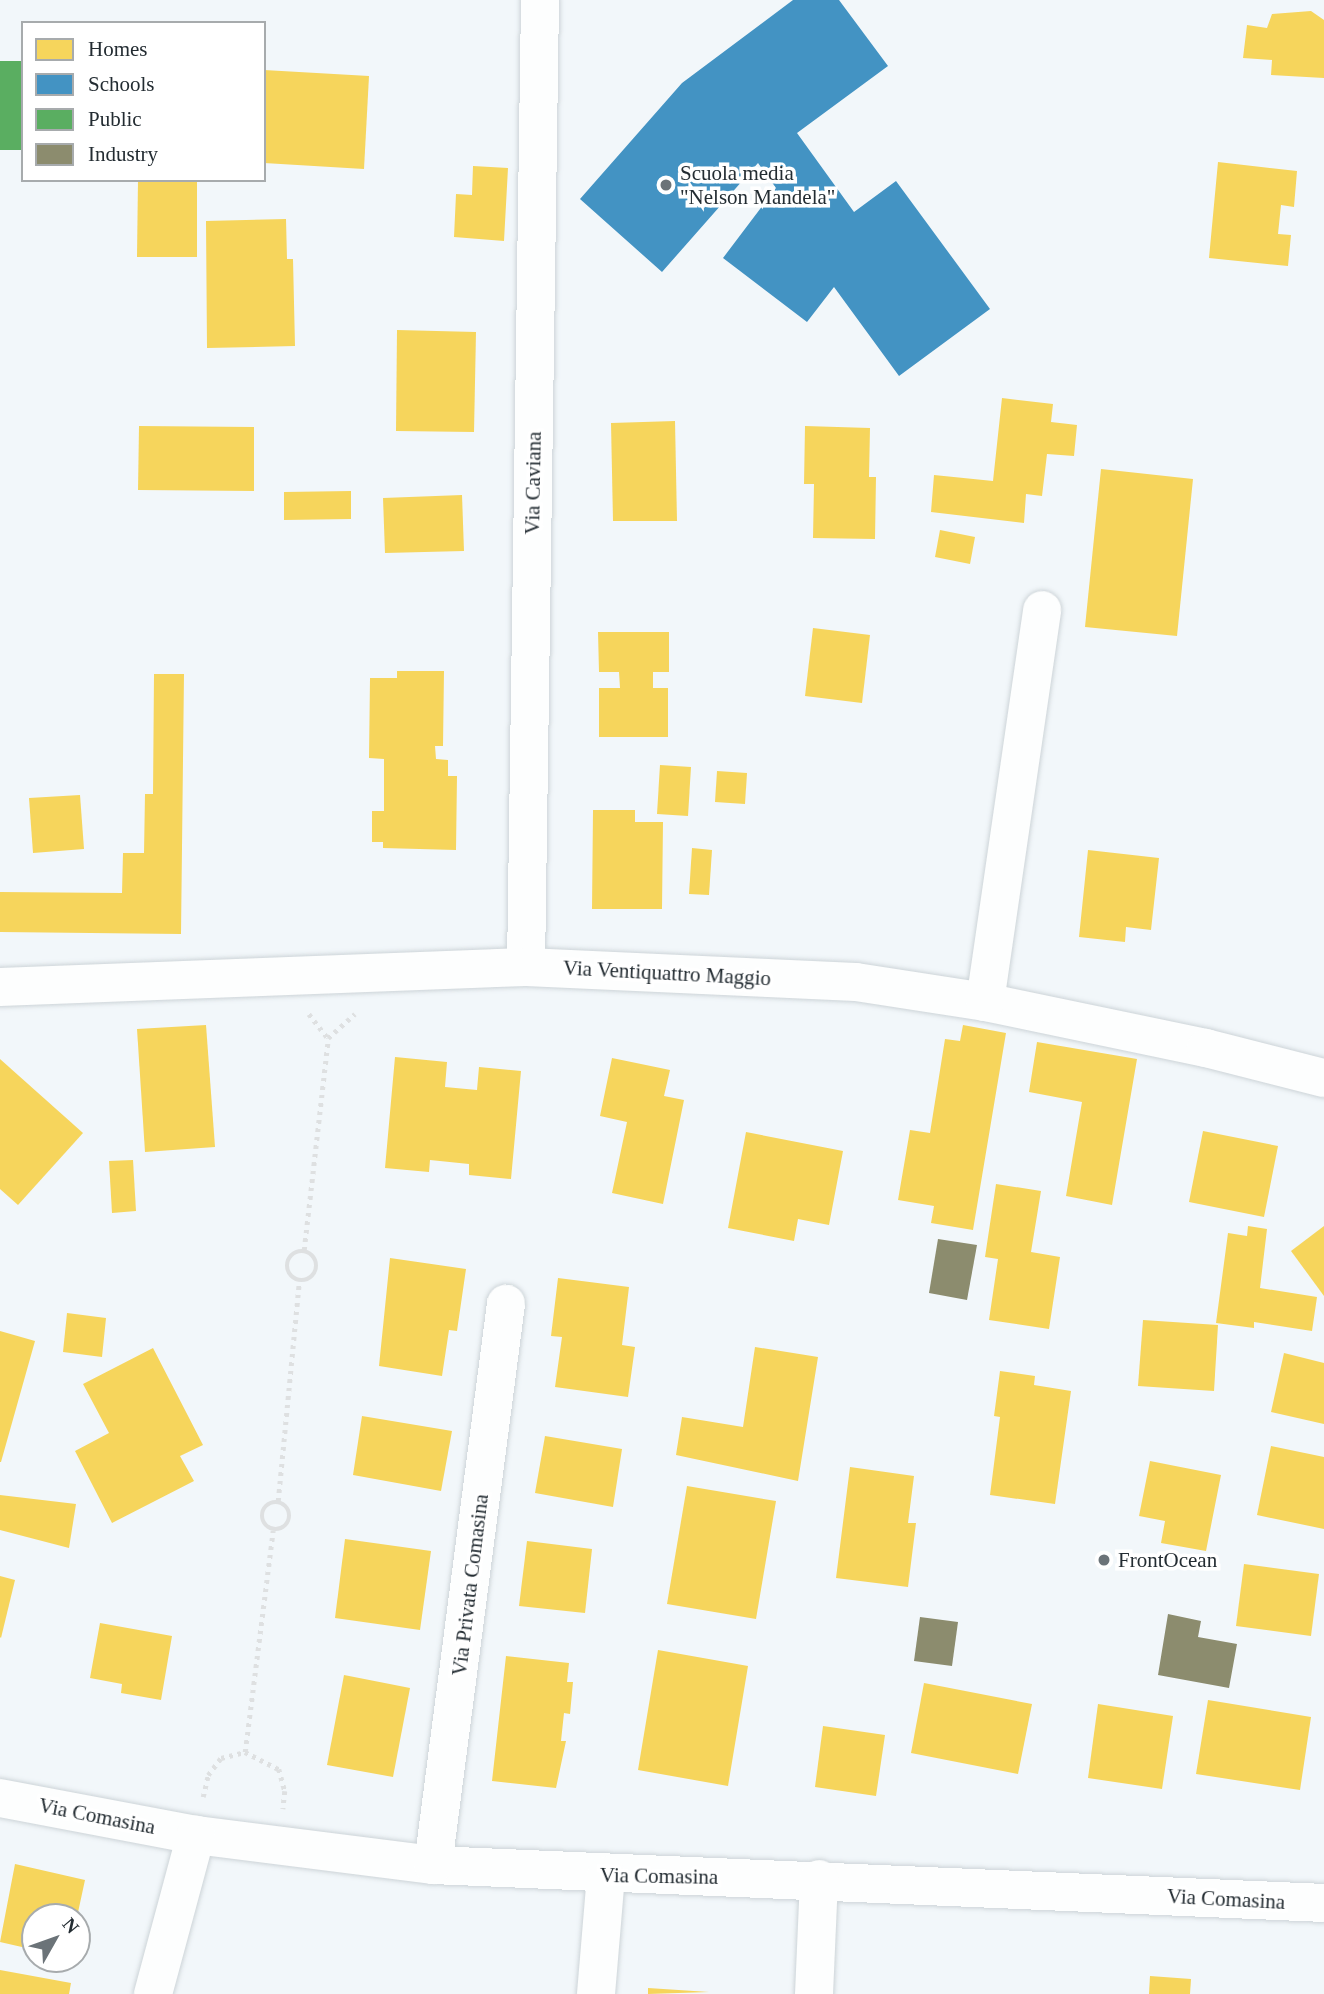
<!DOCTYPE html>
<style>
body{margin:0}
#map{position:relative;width:1324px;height:1994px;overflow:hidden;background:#f2f7fa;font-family:"Times New Roman",serif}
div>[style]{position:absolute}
.homes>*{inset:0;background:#f6d55c}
.schools>*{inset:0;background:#4393c3}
.public>*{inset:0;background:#5aae61}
.industry>*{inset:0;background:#8c8c6e}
.path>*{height:4.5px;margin-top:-2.25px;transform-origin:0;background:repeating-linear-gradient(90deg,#dee0e1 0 3.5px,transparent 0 8.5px)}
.path>.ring{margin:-2.25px;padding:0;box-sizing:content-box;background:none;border:4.5px solid #dee0e1;border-radius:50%}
.roads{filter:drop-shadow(0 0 2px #cdd4d8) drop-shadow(0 0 2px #cdd4d8)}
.minor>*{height:38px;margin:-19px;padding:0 19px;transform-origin:19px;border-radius:19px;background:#fdfefe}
.dots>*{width:19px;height:19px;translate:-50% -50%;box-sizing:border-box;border:4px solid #fff;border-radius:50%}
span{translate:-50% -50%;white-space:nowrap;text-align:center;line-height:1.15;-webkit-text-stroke:7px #fff;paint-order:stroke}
.poi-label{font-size:21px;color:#232c32}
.left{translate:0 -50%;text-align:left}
.street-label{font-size:21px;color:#232c32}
.legend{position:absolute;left:21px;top:21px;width:245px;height:161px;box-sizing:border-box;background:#fff;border:2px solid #a7abad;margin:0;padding:9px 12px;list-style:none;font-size:21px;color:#232c32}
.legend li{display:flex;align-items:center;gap:14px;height:35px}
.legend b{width:35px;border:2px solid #a7abad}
.north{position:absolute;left:21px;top:1903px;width:70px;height:70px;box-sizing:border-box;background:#fff;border:2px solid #a7abad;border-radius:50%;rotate:50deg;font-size:19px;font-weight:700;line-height:28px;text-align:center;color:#232c32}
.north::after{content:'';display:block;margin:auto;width:24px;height:32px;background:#6b7378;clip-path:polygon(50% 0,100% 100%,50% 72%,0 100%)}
</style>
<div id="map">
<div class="homes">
<i style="clip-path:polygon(1311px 11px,1324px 20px,1324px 78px,1271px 75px,1272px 60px,1243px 58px,1247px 25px,1267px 28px,1272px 14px)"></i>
<i style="clip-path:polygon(264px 70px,369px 76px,364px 169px,264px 163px)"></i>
<i style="clip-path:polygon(1218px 162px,1297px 171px,1294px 207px,1281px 205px,1278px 234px,1291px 235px,1288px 266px,1209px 258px)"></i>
<i style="clip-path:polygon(473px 166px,508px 168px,504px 241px,454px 237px,456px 194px,472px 195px)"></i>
<i style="clip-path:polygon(138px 180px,197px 180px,197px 257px,137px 257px)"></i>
<i style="clip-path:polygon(286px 219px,287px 259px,293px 259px,295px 346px,207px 348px,206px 221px)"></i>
<i style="clip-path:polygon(397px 330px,476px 332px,474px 432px,396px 431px)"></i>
<i style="clip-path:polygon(1002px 398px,1053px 404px,1051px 422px,1077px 425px,1074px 456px,1047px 454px,1042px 496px,1026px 494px,1024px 523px,931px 512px,934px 475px,993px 481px)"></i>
<i style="clip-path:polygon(675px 421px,677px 521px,613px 521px,611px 423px)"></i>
<i style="clip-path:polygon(139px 426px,254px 427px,254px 491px,138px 490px)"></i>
<i style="clip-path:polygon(805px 426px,870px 428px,869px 477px,876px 477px,875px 539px,813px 538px,814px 484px,804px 484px)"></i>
<i style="clip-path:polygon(1101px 469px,1193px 479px,1177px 636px,1085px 627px)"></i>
<i style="clip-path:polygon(351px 491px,351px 519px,284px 520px,284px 492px)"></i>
<i style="clip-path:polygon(462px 495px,464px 551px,385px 553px,383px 498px)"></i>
<i style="clip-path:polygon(940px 530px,975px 537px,970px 564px,935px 557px)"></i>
<i style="clip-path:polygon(813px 628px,870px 635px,862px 703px,805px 696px)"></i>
<i style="clip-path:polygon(598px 632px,669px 632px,669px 672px,653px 672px,653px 688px,668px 688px,668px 737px,599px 737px,599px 688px,620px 688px,619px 672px,599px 672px)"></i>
<i style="clip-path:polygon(397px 671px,444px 671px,443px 746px,435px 746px,436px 759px,448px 760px,448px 776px,457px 776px,456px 850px,383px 848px,383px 842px,372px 842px,372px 811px,384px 811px,384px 759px,369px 758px,370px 678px,397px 678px)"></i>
<i style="clip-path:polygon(154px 674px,184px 674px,181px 934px,0 932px,0 892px,122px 893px,123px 853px,144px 853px,145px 794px,153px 794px)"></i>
<i style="clip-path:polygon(660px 765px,691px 767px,688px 816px,657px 814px)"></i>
<i style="clip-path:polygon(717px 771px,747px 773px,745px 804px,715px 802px)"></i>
<i style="clip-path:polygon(80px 795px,84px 849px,33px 853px,29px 798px)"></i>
<i style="clip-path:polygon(593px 810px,635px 810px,635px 822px,663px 822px,662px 909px,592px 909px)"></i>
<i style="clip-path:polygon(692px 848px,712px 850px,709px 895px,689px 894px)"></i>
<i style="clip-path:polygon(1088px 850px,1159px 858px,1151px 930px,1126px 927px,1125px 942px,1079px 937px)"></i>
<i style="clip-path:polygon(206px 1025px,215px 1147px,145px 1152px,137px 1029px)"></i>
<i style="clip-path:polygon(963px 1025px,1006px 1033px,973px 1230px,931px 1223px,934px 1206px,898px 1200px,910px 1130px,930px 1133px,945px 1039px,960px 1041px)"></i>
<i style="clip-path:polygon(1037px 1042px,1137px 1059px,1112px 1205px,1066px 1196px,1082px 1102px,1029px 1092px)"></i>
<i style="clip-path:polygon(395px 1057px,447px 1062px,445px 1087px,477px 1090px,479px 1067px,521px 1071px,511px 1179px,469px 1175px,469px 1164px,430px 1160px,429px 1172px,385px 1168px)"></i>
<i style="clip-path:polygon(612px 1058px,670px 1070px,664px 1096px,684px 1100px,663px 1204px,612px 1193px,627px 1122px,600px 1116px)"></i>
<i style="clip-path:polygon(0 1059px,83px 1133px,18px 1205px,0 1189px)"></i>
<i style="clip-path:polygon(1203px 1131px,1278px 1146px,1264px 1217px,1189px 1202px)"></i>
<i style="clip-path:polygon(746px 1132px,843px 1151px,829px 1225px,798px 1219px,794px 1241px,728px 1228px)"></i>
<i style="clip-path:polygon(133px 1160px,136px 1211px,112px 1213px,109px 1161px)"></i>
<i style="clip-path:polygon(996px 1184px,1041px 1191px,1031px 1252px,1060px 1257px,1049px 1329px,989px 1320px,998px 1259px,985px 1257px)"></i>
<i style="clip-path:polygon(1248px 1226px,1267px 1229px,1260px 1288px,1317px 1297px,1312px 1331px,1254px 1322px,1254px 1328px,1216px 1323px,1228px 1233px,1247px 1236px)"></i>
<i style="clip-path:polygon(1324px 1226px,1324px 1296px,1291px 1251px)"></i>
<i style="clip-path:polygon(390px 1258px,466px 1269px,457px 1331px,449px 1330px,442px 1376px,379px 1366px)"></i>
<i style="clip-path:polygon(558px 1278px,629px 1287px,622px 1345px,635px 1347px,628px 1397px,555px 1387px,562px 1337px,551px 1336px)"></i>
<i style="clip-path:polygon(67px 1313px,106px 1318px,102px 1357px,63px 1352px)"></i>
<i style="clip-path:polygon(1143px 1320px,1218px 1325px,1214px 1391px,1138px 1386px)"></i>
<i style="clip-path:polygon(0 1331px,35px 1341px,1px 1462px,0 1462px)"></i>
<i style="clip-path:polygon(755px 1347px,818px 1357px,798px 1481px,676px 1455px,682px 1417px,743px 1427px)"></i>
<i style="clip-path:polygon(153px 1348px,203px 1445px,180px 1456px,194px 1481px,112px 1523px,75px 1451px,109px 1433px,83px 1384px)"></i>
<i style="clip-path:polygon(1284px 1353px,1324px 1363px,1324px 1424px,1271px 1412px)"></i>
<i style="clip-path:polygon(1000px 1371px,1035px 1376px,1034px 1385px,1071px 1391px,1055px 1504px,990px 1495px,1000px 1417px,994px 1416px)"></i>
<i style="clip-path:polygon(362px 1416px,452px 1431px,441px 1491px,353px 1475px)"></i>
<i style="clip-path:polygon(545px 1436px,622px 1449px,613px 1507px,535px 1493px)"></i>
<i style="clip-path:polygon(1271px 1446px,1324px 1457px,1324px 1529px,1257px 1515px)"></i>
<i style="clip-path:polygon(1150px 1461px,1221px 1475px,1206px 1551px,1161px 1543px,1165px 1521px,1139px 1516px)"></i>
<i style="clip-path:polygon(850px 1467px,914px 1476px,908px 1523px,916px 1523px,908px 1587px,836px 1578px)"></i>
<i style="clip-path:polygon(687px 1486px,776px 1501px,756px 1619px,667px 1604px)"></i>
<i style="clip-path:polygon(0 1495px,76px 1504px,69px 1548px,0 1530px)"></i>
<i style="clip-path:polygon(345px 1539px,431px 1551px,420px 1630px,335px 1618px)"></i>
<i style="clip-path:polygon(527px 1541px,592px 1549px,585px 1613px,519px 1606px)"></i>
<i style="clip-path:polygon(1244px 1564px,1319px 1574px,1311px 1636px,1236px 1626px)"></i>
<i style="clip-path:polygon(0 1576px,15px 1580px,1px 1638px,0 1637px)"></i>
<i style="clip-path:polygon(100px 1623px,172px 1636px,161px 1700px,121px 1693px,122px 1684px,90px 1678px)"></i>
<i style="clip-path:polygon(658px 1650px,748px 1666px,728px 1786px,638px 1770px)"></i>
<i style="clip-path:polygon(506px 1656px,569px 1663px,567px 1682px,573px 1682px,570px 1714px,564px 1713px,561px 1741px,566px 1741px,556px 1788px,492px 1781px)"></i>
<i style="clip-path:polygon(344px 1675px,410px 1688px,393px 1777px,327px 1765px)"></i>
<i style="clip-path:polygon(924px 1683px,1032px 1704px,1018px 1774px,911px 1753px)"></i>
<i style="clip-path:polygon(1208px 1700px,1311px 1717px,1300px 1790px,1196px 1774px)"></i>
<i style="clip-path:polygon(1098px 1704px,1173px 1716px,1162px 1789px,1088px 1778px)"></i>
<i style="clip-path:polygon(823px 1726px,885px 1735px,876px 1796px,815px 1787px)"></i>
<i style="clip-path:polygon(15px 1864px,85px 1880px,77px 1917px,35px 1917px,35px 1950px,0 1942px)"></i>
<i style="clip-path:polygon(0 1970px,71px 1983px,69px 1994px,0 1994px)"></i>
<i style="clip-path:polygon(1150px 1976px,1191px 1979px,1190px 1994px,1149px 1994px)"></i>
<i style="clip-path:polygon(648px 1988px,709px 1992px,648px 1994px)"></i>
</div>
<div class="schools">
<i style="clip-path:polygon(793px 0,839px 0,888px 66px,797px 133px,854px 212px,896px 181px,990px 309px,899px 376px,834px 287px,807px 322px,723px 258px,776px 188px,758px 163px,662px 272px,580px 199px,682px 83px)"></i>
</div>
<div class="public">
<i style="clip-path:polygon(0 61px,23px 61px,23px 150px,0 150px)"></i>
</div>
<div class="industry">
<i style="clip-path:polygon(938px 1239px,977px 1245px,967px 1300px,929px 1293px)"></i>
<i style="clip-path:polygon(1168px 1614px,1201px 1621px,1198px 1637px,1237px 1644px,1229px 1688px,1158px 1675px)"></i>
<i style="clip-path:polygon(920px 1617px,958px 1622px,952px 1666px,914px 1661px)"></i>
</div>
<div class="path">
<i style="left:309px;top:1014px;width:31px;rotate:52deg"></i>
<i style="left:304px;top:1250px;width:213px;rotate:-83.5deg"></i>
<i style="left:328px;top:1038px;width:36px;rotate:-42deg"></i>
<i class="ring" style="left:287px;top:1251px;width:25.5px;height:25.5px"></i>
<i style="left:278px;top:1501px;width:221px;rotate:-84.5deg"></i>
<i class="ring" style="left:262px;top:1502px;width:23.5px;height:23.5px"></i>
<i style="left:245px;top:1752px;width:38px;rotate:27deg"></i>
<i style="left:279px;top:1769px;width:23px;rotate:75deg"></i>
<i style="left:285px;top:1791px;width:18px;rotate:96deg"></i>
<i style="left:203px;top:1797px;width:23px;rotate:-77deg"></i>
<i style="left:208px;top:1775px;width:21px;rotate:-53deg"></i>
<i style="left:221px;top:1758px;width:25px;rotate:-14deg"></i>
<i style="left:245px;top:1752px;width:223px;rotate:-82.8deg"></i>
</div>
<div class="roads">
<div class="minor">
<i style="left:526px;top:967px;width:967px;rotate:-89.17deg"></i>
<i style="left:0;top:987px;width:526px;rotate:-2.18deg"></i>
<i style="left:526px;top:967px;width:330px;rotate:2.6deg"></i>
<i style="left:856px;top:982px;width:131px;rotate:8.8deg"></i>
<i style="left:985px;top:1002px;width:226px;rotate:11.8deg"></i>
<i style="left:1206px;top:1048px;width:122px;rotate:14.3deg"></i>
<i style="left:985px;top:1002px;width:396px;rotate:-81.7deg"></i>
<i style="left:0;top:1798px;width:199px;rotate:10.7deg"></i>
<i style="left:196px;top:1835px;width:239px;rotate:7.2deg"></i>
<i style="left:433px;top:1865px;width:892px;rotate:2.44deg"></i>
<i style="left:433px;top:1865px;width:566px;rotate:-82.59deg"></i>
<i style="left:153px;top:1994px;width:165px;rotate:-74.9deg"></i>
<i style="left:596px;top:1994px;width:119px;rotate:-85.2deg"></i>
<i style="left:814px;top:1994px;width:115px;rotate:-87.5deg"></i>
</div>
</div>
<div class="dots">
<i style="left:666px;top:185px;background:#6b7378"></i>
<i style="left:1104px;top:1560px;background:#6b7378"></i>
</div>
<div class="poi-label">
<span class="left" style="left:680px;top:185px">Scuola media<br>"Nelson Mandela"</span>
<span class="left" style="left:1118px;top:1560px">FrontOcean</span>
</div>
<div class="street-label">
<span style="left:533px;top:483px;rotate:-89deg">Via Caviana</span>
<span style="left:667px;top:973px;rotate:3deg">Via Ventiquattro Maggio</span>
<span style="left:470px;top:1585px;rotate:-83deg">Via Privata Comasina</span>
<span style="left:97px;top:1816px;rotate:11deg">Via Comasina</span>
<span style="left:659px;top:1876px;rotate:1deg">Via Comasina</span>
<span style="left:1226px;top:1899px;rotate:3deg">Via Comasina</span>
</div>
<ul class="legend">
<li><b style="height:19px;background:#f6d55c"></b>Homes</li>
<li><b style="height:19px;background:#4393c3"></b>Schools</li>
<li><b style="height:19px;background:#5aae61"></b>Public</li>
<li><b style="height:19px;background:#8c8c6e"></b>Industry</li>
</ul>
<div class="north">N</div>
</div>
